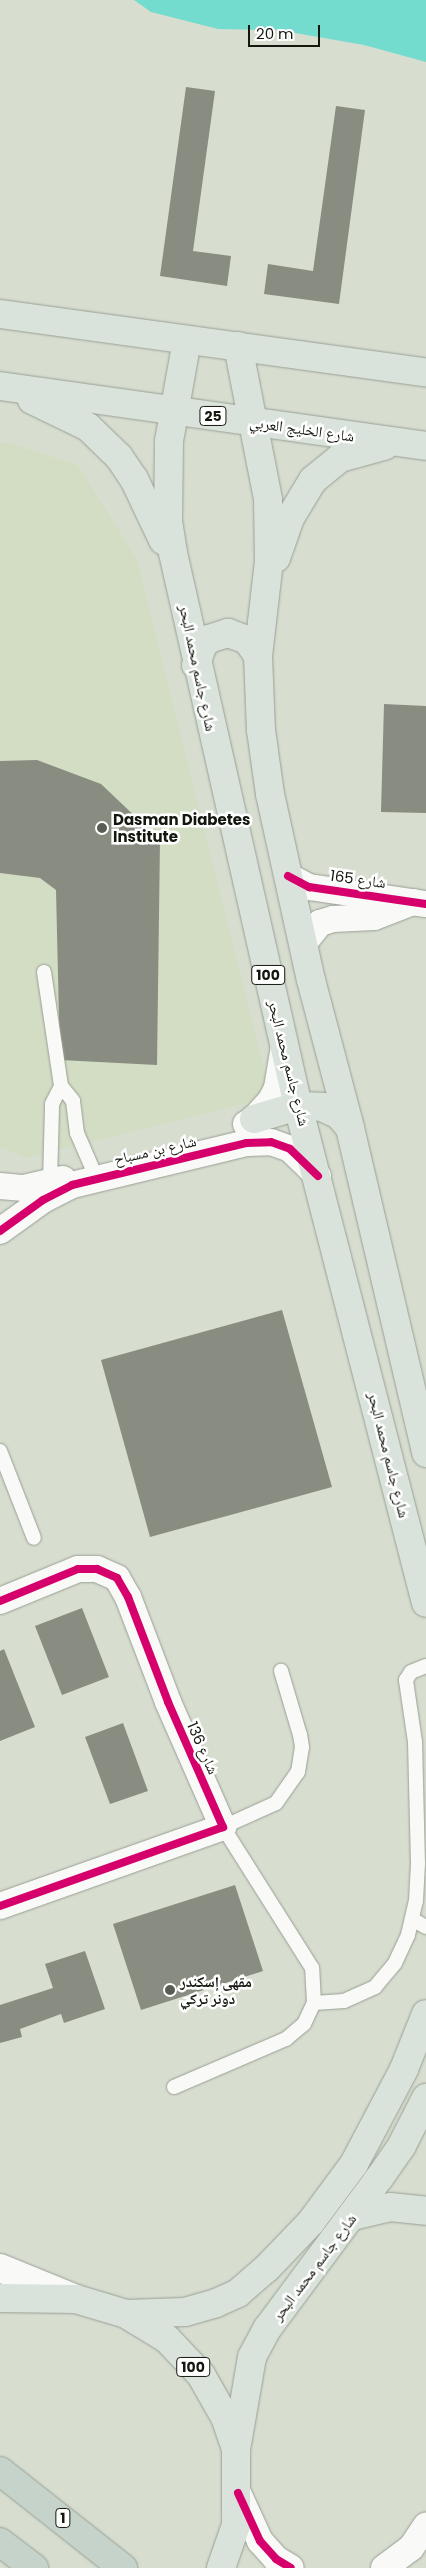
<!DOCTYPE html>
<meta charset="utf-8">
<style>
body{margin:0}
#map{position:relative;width:426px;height:2568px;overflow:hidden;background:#d7ded0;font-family:Poppins,"Noto Naskh Arabic",sans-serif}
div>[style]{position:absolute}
.built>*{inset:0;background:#d2ddc4}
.water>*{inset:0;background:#74dcce}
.building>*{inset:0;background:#898c81}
.roads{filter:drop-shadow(0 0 1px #999f94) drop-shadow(0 0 1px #999f94)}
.service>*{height:14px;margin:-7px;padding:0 7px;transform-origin:7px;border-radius:7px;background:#f9faf8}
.minor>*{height:26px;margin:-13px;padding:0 13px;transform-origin:13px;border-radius:13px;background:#f9faf8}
.secondary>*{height:28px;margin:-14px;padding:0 14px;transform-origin:14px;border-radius:14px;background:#f9faf8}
.primary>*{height:28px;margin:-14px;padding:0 14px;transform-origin:14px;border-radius:14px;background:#dae2dc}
.motorway>*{height:28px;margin:-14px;padding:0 14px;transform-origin:14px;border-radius:14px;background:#c5d3ca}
.cycleway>*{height:8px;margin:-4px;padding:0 4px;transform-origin:4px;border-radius:4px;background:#d6006c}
.dots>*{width:14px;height:14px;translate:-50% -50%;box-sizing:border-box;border:2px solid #fff;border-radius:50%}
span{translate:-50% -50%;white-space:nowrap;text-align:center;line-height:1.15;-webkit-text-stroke:5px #fff;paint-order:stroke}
.shield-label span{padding:1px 4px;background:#fff;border:1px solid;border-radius:4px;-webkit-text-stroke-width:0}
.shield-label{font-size:14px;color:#13170e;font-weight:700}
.street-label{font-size:15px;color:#13170e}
.poi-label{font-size:15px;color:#13170e;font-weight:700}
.left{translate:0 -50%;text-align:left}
.scale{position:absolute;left:248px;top:25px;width:72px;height:22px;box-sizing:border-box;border:2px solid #13170e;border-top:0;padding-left:6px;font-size:15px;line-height:18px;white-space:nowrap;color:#13170e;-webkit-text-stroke:4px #fff;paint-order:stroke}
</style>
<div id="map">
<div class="built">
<i style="clip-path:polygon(0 443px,9px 443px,78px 465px,137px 559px,271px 1097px,26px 1158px,0 1147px)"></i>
</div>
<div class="water">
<i style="clip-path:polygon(134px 0,426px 0,426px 62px,364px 45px,278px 30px,218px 29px,151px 12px)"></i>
</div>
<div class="building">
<i style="clip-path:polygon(186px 87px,215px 91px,193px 251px,231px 256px,227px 286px,160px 276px)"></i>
<i style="clip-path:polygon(336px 106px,365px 110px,339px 304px,264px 294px,268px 264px,313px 271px)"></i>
<i style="clip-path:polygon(384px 704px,426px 706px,426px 813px,381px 812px)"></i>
<i style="clip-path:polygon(37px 760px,101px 784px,160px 840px,157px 1065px,60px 1060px,56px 890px,40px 878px,0 873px,0 761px)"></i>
<i style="clip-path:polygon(282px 1310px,332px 1487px,150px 1537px,101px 1360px)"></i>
<i style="clip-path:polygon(82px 1608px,109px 1677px,62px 1695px,35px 1626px)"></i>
<i style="clip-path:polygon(4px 1649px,35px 1727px,0 1741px,0 1651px)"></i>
<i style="clip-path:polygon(123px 1723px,148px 1791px,110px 1804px,85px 1737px)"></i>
<i style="clip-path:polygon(235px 1885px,263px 1971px,141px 2010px,113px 1924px)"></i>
<i style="clip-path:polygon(85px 1951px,105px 2009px,64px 2023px,61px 2014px,20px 2029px,22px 2037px,0 2043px,0 2005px,53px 1988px,45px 1964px)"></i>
</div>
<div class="roads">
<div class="service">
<i style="left:44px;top:972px;width:115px;rotate:81.5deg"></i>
<i style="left:61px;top:1086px;width:19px;rotate:51deg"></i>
<i style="left:73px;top:1101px;width:32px;rotate:83deg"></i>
<i style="left:77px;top:1133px;width:40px;rotate:66.6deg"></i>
<i style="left:50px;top:1183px;width:79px;rotate:-88.5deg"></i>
<i style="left:52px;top:1104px;width:20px;rotate:-63deg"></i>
<i style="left:0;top:1451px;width:93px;rotate:68.7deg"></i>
<i style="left:412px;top:1919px;width:16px;rotate:30deg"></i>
<i style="left:314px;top:2003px;width:30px;rotate:-4deg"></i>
<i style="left:344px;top:2001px;width:34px;rotate:-24deg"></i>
<i style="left:375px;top:1987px;width:31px;rotate:-50deg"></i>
<i style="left:395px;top:1963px;width:31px;rotate:-65deg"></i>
<i style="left:408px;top:1935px;width:35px;rotate:-77deg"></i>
<i style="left:416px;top:1901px;width:37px;rotate:-87deg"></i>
<i style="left:418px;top:1864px;width:122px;rotate:-91.4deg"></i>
<i style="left:415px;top:1742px;width:63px;rotate:-98.3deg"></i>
<i style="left:406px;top:1680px;width:9px;rotate:-58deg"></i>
<i style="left:411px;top:1672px;width:16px;rotate:-22deg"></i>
<i style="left:174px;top:2087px;width:122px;rotate:-23.2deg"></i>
<i style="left:286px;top:2039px;width:23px;rotate:-40deg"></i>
<i style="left:304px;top:2024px;width:23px;rotate:-65deg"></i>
<i style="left:314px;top:2003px;width:35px;rotate:-93deg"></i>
<i style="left:312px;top:1968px;width:167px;rotate:-122.3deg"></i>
<i style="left:223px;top:1827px;width:58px;rotate:-24.4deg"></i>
<i style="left:276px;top:1803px;width:38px;rotate:-55deg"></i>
<i style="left:298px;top:1772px;width:25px;rotate:-81deg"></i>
<i style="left:302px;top:1747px;width:12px;rotate:-99deg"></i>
<i style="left:300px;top:1735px;width:67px;rotate:-106.5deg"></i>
</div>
<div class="minor">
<i style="left:288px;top:876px;width:24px;rotate:28deg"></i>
<i style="left:309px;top:887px;width:118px;rotate:8.3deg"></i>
<i style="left:303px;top:944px;width:27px;rotate:-51deg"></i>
<i style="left:320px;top:923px;width:14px;rotate:-17deg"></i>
<i style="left:333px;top:919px;width:41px;rotate:-2.8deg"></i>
<i style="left:374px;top:917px;width:42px;rotate:-21deg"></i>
<i style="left:246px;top:1124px;width:9px;rotate:-32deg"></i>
<i style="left:254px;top:1119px;width:25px;rotate:-48deg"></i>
<i style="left:271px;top:1100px;width:13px;rotate:-63deg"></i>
<i style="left:277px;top:1088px;width:43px;rotate:-80.5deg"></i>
<i style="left:0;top:1186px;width:24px;rotate:5deg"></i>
<i style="left:24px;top:1188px;width:40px;rotate:-13deg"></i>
<i style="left:0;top:1231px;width:53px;rotate:-35.8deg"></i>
<i style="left:43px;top:1200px;width:33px;rotate:-27deg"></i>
<i style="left:72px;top:1185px;width:180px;rotate:-13.5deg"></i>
<i style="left:247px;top:1143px;width:24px;rotate:-2deg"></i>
<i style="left:271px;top:1142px;width:20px;rotate:20deg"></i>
<i style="left:290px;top:1149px;width:39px;rotate:44deg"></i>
<i style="left:0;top:1601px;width:84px;rotate:-22.3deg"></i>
<i style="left:78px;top:1569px;width:19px"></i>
<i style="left:97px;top:1569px;width:22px;rotate:24deg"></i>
<i style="left:117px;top:1578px;width:22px;rotate:60deg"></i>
<i style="left:128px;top:1597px;width:112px;rotate:69.1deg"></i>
<i style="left:168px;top:1702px;width:137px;rotate:66.3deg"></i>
<i style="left:223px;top:1827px;width:237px;rotate:160.5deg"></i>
<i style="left:238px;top:2493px;width:53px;rotate:65.4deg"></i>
<i style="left:260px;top:2541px;width:24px;rotate:48deg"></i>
<i style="left:276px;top:2559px;width:17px;rotate:31deg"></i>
<i style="left:384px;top:2568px;width:34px;rotate:-37deg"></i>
<i style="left:411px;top:2548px;width:27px;rotate:-56deg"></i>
</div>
<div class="secondary">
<i style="left:0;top:2268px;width:82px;rotate:22.2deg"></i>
</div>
<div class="primary">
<i style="left:0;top:314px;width:430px;rotate:7.8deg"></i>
<i style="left:187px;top:340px;width:103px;rotate:100.1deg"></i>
<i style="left:169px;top:441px;width:80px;rotate:90.7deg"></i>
<i style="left:168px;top:521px;width:32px;rotate:81deg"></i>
<i style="left:173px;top:553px;width:567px;rotate:77.26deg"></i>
<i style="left:298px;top:1106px;width:513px;rotate:75.56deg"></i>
<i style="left:238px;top:346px;width:156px;rotate:78.9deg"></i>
<i style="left:268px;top:499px;width:62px;rotate:89.1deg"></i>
<i style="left:269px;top:561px;width:96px;rotate:96.6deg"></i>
<i style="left:258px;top:656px;width:74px;rotate:87.7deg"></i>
<i style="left:261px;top:730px;width:65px;rotate:82deg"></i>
<i style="left:270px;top:794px;width:190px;rotate:77.6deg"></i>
<i style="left:311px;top:980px;width:153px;rotate:75.2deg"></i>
<i style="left:350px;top:1128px;width:334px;rotate:76.8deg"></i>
<i style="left:0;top:386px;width:430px;rotate:8deg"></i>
<i style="left:32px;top:400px;width:62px;rotate:25.7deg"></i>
<i style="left:88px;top:427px;width:43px;rotate:44.1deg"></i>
<i style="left:119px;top:457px;width:27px;rotate:56deg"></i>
<i style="left:134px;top:479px;width:68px;rotate:64.6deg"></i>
<i style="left:276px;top:558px;width:42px;rotate:-70.7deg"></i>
<i style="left:290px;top:518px;width:44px;rotate:-58.8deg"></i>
<i style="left:313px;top:480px;width:35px;rotate:-39deg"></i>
<i style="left:340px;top:458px;width:46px;rotate:-15.3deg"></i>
<i style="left:196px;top:665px;width:20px;rotate:-72deg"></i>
<i style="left:202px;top:646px;width:10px;rotate:-45deg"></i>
<i style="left:209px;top:639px;width:20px;rotate:-18deg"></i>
<i style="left:228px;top:633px;width:20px;rotate:20deg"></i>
<i style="left:247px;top:640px;width:19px;rotate:55deg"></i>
<i style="left:254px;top:1119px;width:46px;rotate:-16.5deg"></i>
<i style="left:298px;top:1106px;width:24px;rotate:2deg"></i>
<i style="left:322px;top:1107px;width:19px;rotate:25deg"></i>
<i style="left:339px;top:1115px;width:17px;rotate:50deg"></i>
<i style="left:352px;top:2216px;width:39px;rotate:-13deg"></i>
<i style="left:390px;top:2207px;width:36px;rotate:6deg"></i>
<i style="left:0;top:2298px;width:76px;rotate:0.8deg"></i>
<i style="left:76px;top:2299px;width:52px;rotate:16.7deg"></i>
<i style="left:126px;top:2314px;width:48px;rotate:31.4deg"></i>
<i style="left:167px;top:2339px;width:50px;rotate:46.6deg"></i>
<i style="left:201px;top:2375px;width:48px;rotate:60.3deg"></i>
<i style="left:225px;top:2417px;width:34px;rotate:71deg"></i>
<i style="left:236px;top:2449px;width:76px;rotate:90deg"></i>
<i style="left:236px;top:2525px;width:46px;rotate:109.2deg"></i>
<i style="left:126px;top:2314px;width:59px;rotate:-1.9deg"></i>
<i style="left:185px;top:2312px;width:32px;rotate:-16deg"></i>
<i style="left:216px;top:2303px;width:24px;rotate:-24deg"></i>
<i style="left:238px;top:2293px;width:37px;rotate:-41deg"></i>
<i style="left:266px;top:2269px;width:65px;rotate:-46.2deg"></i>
<i style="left:311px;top:2222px;width:72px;rotate:-53.4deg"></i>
<i style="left:354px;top:2164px;width:107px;rotate:-62.2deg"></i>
<i style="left:404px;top:2069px;width:59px;rotate:-68.2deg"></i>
<i style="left:237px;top:2444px;width:88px;rotate:-80.2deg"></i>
<i style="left:252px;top:2357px;width:32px;rotate:-62deg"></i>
<i style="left:267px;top:2329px;width:189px;rotate:-53.4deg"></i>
<i style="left:380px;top:2177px;width:39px;rotate:-55deg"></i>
<i style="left:402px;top:2145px;width:53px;rotate:-62.9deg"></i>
</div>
<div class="motorway">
<i style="left:0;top:2471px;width:157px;rotate:38.3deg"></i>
<i style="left:0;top:2542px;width:43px;rotate:37.4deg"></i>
</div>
</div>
<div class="cycleway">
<i style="left:288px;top:876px;width:24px;rotate:28deg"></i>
<i style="left:309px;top:887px;width:118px;rotate:8.3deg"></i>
<i style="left:0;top:1231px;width:53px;rotate:-35.8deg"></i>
<i style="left:43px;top:1200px;width:33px;rotate:-27deg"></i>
<i style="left:72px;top:1185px;width:180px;rotate:-13.5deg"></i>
<i style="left:247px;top:1143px;width:24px;rotate:-2deg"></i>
<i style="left:271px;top:1142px;width:20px;rotate:20deg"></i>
<i style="left:290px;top:1149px;width:39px;rotate:44deg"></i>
<i style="left:0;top:1601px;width:84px;rotate:-22.3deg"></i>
<i style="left:78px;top:1569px;width:19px"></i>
<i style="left:97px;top:1569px;width:22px;rotate:24deg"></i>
<i style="left:117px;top:1578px;width:22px;rotate:60deg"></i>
<i style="left:128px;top:1597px;width:112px;rotate:69.1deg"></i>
<i style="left:168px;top:1702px;width:137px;rotate:66.3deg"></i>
<i style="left:223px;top:1827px;width:237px;rotate:160.5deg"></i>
<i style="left:238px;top:2493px;width:53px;rotate:65.4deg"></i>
<i style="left:260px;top:2541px;width:24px;rotate:48deg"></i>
<i style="left:276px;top:2559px;width:17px;rotate:31deg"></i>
</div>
<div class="dots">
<i style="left:102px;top:828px;background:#585d52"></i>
<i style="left:170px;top:1990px;background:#585d52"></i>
</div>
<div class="shield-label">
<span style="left:213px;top:416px">25</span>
<span style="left:268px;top:975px">100</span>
<span style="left:193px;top:2367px">100</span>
<span style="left:63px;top:2518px">1</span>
</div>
<div class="street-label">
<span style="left:302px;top:429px;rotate:8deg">شارع الخليج العربي</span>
<span style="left:198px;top:668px;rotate:78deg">شارع جاسم محمد البحر</span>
<span style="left:358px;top:879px;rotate:8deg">شارع 165</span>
<span style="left:289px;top:1063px;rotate:76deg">شارع جاسم محمد البحر</span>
<span style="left:155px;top:1150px;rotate:-13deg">شارع بن مسباح</span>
<span style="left:389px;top:1455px;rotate:76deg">شارع جاسم محمد البحر</span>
<span style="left:203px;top:1748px;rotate:66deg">شارع 136</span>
<span style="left:314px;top:2267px;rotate:-53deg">شارع جاسم محمد البحر</span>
</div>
<div class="poi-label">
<span class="left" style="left:113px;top:828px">Dasman Diabetes<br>Institute</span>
<span class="left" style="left:180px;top:1990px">مقهى إسكندر<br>دونر تركي</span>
</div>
<div class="scale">20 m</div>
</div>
